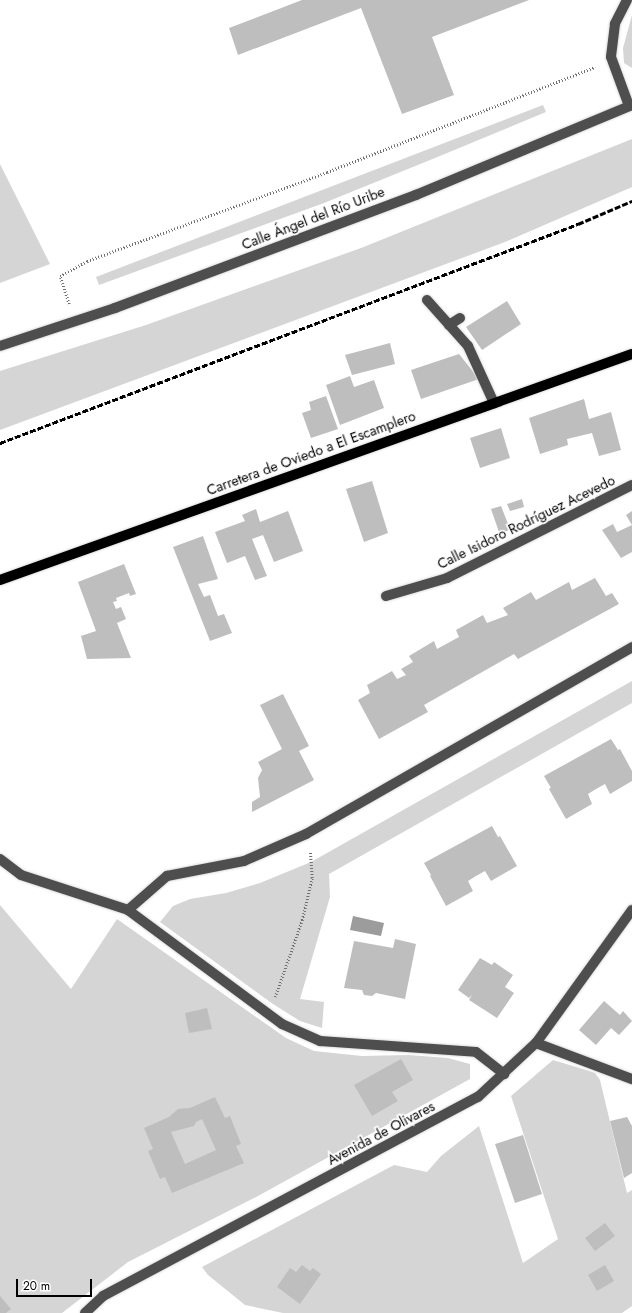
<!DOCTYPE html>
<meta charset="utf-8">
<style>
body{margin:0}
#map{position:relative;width:632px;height:1313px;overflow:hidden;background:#fff;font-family:Jost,sans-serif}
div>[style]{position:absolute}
.green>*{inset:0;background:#d5d5d5}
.water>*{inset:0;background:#9c9c9c}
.building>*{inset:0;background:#bebebe}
.path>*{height:2.5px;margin-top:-1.25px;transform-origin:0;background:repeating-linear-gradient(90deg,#707070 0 1px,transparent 0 3px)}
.roads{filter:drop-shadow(0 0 1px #dbdbdb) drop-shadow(0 0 1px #dbdbdb)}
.minor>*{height:10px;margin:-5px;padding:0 5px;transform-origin:5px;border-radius:5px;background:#4e4e4e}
.major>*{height:10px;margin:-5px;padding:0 5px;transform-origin:5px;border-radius:5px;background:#000}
.rail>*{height:3px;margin-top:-1.5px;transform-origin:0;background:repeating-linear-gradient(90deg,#000 0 6px,transparent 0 8px)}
span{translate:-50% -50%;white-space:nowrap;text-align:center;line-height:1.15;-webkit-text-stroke:3.5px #fff;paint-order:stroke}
.street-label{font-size:14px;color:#000}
.scale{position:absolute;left:16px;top:1279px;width:76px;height:18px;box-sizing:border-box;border:2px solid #000;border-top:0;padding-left:5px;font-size:12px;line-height:14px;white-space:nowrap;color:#000;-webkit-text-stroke:3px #fff;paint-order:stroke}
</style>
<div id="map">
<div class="green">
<i style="clip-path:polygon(632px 15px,632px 68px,624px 63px,623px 48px)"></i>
<i style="clip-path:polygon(543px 105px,546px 112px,435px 158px,324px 203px,99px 285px,96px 277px)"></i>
<i style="clip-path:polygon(632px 139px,632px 187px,505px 242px,0 430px,0 371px,146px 325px,361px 248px)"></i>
<i style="clip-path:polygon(0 164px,50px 264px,0 283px)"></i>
<i style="clip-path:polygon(632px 681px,632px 703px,329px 874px,330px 897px,300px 999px,324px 1002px,322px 1028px,300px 1021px,273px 1004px,160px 922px,173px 906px,190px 899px,226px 893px,260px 883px,311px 862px)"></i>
<i style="clip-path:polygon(0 905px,71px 989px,117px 919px,286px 1038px,314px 1051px,362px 1056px,408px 1055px,448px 1058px,470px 1064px,470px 1079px,258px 1196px,128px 1262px,62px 1313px,0 1313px)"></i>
<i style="clip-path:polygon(553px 1060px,586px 1070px,595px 1073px,600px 1080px,627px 1193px,632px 1190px,632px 1306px,622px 1313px,283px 1313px,245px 1305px,208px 1275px,202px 1267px,394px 1165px,427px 1172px,441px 1156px,479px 1126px,523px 1263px,558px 1239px,511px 1096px)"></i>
</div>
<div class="water">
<i style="clip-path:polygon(353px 916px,384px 923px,381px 936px,350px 930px)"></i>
</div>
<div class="building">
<i style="clip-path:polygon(302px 0,529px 0,432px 37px,454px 95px,402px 114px,361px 8px,238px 55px,229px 28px)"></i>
<i style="clip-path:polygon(507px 301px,521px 324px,482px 350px,466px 327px)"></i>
<i style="clip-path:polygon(390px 343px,395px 364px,352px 375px,345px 355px)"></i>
<i style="clip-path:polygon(459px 354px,479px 379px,421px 399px,411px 370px)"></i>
<i style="clip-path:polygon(350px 376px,354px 387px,374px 380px,384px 408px,340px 425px,326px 385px)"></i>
<i style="clip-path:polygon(326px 396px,338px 429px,311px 438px,302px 413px,311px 410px,309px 402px)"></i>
<i style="clip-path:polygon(584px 399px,589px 419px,611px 412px,621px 450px,599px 456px,592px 433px,567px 439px,568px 445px,540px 454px,529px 418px)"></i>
<i style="clip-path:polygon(501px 428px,510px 458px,480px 468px,470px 438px)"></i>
<i style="clip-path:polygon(372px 481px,388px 533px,364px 542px,346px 489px)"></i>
<i style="clip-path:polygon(522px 499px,524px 507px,510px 511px,507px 504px)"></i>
<i style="clip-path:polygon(501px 506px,510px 529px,500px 535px,491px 509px)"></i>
<i style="clip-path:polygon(256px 509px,260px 522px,288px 511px,303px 551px,274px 562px,263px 535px,252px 539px,267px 576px,255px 580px,245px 556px,227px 563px,215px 532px,245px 521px,242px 515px)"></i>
<i style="clip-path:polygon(632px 511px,632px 552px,621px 558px,602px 530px,613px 524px,617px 532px,632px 525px,626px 515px)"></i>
<i style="clip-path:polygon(203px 536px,218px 579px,198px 584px,204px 597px,210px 595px,218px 616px,224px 614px,232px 633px,210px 641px,173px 547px)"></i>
<i style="clip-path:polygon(124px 564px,136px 594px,130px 596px,129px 593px,116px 598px,117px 601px,113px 602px,116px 609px,121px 607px,126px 619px,117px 623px,131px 658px,87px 659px,81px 636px,96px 631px,78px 582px)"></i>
<i style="clip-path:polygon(595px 578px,606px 596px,612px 593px,619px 604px,518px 659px,514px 654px,424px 705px,428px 712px,379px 739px,358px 700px,370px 693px,367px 685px,392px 671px,397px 679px,406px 675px,401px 669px,413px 662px,409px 656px,434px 641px,437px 649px,459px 637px,456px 630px,483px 615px,487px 623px,508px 615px,503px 608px,531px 592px,536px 600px,569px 582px,572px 590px)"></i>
<i style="clip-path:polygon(283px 694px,309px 746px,299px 751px,314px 780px,252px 812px,252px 802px,260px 797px,258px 778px,262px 770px,258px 762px,282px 749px,260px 705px)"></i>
<i style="clip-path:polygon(611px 739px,618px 750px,615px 752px,620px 749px,632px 771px,632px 781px,610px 794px,605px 784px,596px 789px,588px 794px,592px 804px,566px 819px,549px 789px,554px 785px,551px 788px,544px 776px)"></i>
<i style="clip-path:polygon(492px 826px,498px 837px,495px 839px,500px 836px,517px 866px,491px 881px,485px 871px,476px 876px,468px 881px,473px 891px,446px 906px,430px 876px,434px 872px,431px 875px,424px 863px)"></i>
<i style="clip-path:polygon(395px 939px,416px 944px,405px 999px,376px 993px,372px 996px,364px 995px,362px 990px,344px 988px,354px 941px,393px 948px)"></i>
<i style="clip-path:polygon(480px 958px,492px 965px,494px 962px,513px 975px,505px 987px,514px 993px,497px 1018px,469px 1000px,472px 995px,469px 998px,458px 990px)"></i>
<i style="clip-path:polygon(604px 1001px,620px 1015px,623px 1011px,632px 1021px,619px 1035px,611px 1028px,596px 1045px,579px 1030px)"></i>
<i style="clip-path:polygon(207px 1008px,212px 1029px,189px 1033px,185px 1013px)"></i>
<i style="clip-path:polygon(401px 1059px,413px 1080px,392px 1092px,398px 1101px,372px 1116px,354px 1085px)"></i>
<i style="clip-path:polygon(evenodd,215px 1097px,225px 1118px,230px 1116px,241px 1144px,236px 1146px,244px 1163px,172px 1193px,165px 1177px,160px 1179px,148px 1151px,153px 1149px,144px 1128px,169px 1117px,178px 1109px,190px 1108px,215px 1097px,202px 1119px,216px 1150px,185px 1164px,171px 1132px,194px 1126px,196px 1122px,202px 1119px)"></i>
<i style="clip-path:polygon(627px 1117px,632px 1126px,632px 1173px,624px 1178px,610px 1121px)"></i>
<i style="clip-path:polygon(523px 1135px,542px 1194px,515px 1203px,495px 1144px)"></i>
<i style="clip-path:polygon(605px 1223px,615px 1236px,595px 1251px,585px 1238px)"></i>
<i style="clip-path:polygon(302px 1265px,310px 1271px,313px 1268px,321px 1274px,300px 1304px,277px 1287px,290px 1268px,296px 1272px)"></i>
<i style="clip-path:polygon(605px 1265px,614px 1281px,597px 1291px,588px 1275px)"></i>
<i style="clip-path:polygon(0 1296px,11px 1309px,6px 1313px,0 1313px)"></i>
</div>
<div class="path">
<i style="left:69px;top:304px;width:29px;rotate:-108deg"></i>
<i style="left:60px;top:276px;width:31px;rotate:-29deg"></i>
<i style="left:87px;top:261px;width:256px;rotate:-20.3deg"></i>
<i style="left:327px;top:172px;width:288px;rotate:-21.4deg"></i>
<i style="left:275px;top:997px;width:82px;rotate:-70.7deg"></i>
<i style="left:302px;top:920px;width:43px;rotate:-76.6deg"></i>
<i style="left:312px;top:878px;width:26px;rotate:-94deg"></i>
</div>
<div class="roads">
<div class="minor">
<i style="left:627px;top:0;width:27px;rotate:117deg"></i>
<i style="left:615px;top:24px;width:33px;rotate:97deg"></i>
<i style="left:611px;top:57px;width:52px;rotate:69.8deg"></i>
<i style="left:427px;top:300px;width:62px;rotate:48.3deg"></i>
<i style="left:468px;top:346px;width:63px;rotate:65.5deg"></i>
<i style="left:449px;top:325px;width:13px;rotate:-32deg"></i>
<i style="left:0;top:346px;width:121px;rotate:-18.3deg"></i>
<i style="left:115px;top:308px;width:322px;rotate:-20.6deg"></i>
<i style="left:416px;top:195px;width:234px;rotate:-22.6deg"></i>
<i style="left:386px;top:596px;width:64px;rotate:-16.4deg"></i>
<i style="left:447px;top:578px;width:207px;rotate:-26.7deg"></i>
<i style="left:0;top:859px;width:26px;rotate:37deg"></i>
<i style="left:21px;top:875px;width:113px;rotate:18.1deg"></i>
<i style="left:128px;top:910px;width:192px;rotate:36.5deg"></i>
<i style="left:282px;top:1024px;width:42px;rotate:24.1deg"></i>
<i style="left:320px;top:1041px;width:156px;rotate:4deg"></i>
<i style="left:476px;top:1052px;width:36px;rotate:38deg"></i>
<i style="left:128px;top:910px;width:52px;rotate:-41.1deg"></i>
<i style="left:167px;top:876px;width:78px;rotate:-11deg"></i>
<i style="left:244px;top:861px;width:68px;rotate:-23.5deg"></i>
<i style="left:306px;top:834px;width:376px;rotate:-29.8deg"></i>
<i style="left:536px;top:1043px;width:103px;rotate:20.6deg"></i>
<i style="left:85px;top:1313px;width:25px;rotate:-43deg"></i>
<i style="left:103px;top:1296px;width:425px;rotate:-28deg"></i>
<i style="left:478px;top:1097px;width:79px;rotate:-43deg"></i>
<i style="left:536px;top:1043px;width:164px;rotate:-54.2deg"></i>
</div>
<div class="major">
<i style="left:0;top:580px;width:671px;rotate:-19.68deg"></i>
</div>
</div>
<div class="rail">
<i style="left:0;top:443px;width:618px;rotate:-20.75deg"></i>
<i style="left:578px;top:224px;width:59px;rotate:-23.1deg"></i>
</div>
<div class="street-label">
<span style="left:313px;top:218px;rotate:-21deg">Calle Ángel del Río Uribe</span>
<span style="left:311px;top:453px;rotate:-20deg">Carretera de Oviedo a El Escamplero</span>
<span style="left:526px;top:522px;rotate:-26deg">Calle Isidoro Rodríguez Acevedo</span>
<span style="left:381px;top:1133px;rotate:-28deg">Avenida de Olivares</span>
</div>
<div class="scale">20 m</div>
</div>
